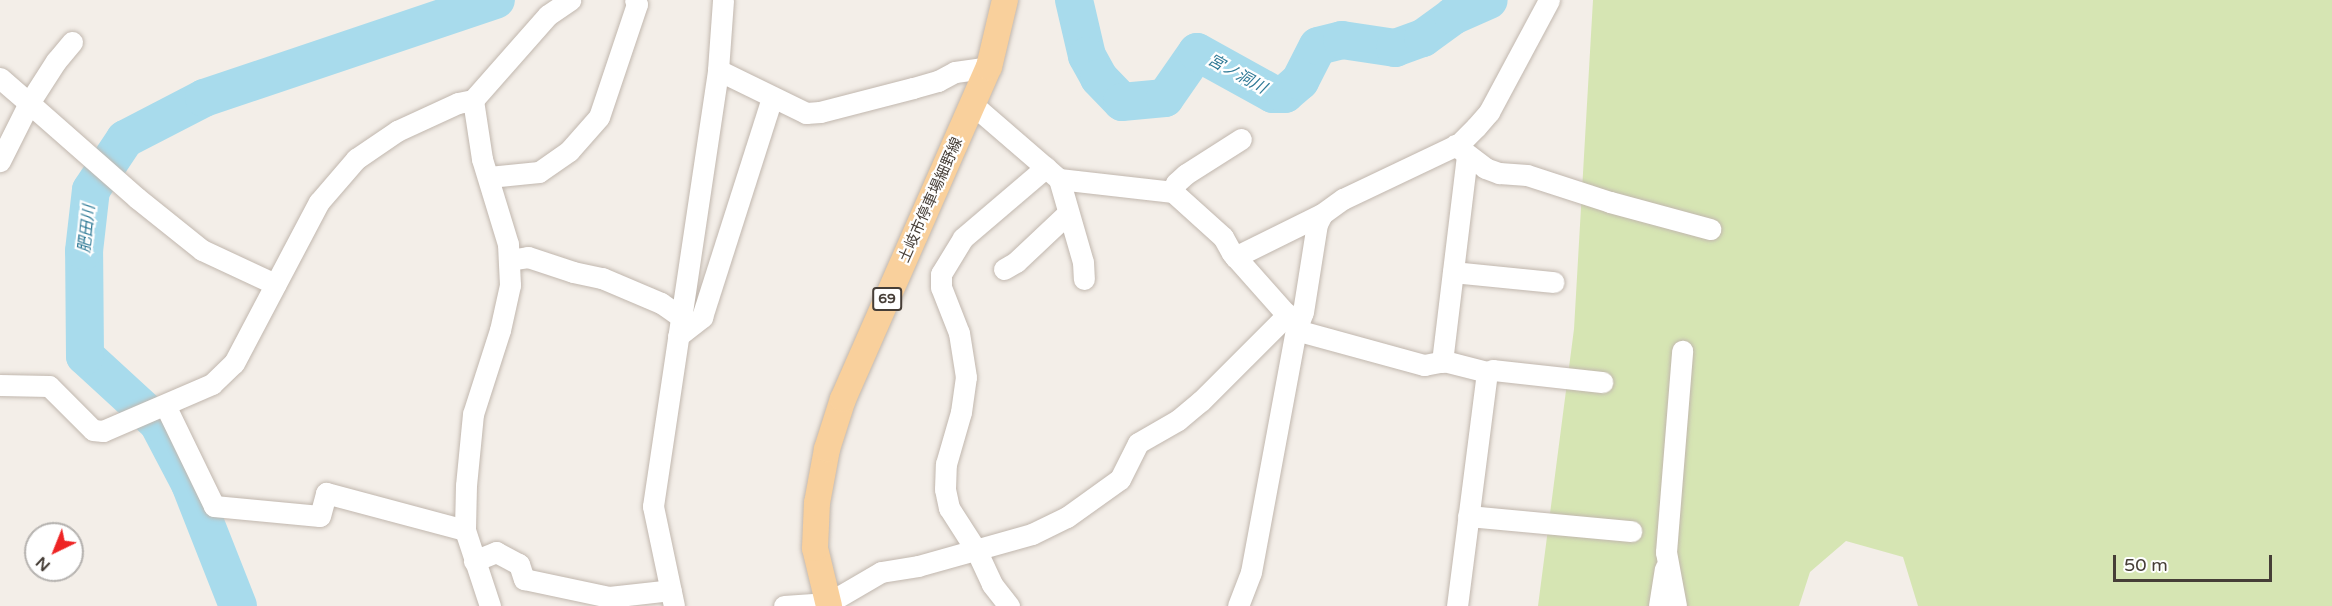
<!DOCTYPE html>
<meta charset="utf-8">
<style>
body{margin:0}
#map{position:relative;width:2332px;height:606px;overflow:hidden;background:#f3eee8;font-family:"Varela Round","Noto Sans JP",sans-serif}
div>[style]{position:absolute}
.green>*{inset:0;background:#d6e5b3}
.river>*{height:38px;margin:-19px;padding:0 19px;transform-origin:19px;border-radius:19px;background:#a8dbec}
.roads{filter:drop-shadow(0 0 2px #c1b7ae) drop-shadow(0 0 2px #c1b7ae)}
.minor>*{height:21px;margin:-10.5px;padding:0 10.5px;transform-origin:10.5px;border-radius:10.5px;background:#fff}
.major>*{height:26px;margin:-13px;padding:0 13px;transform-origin:13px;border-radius:13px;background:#f9d09c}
span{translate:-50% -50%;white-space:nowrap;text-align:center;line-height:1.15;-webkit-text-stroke:4.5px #fff;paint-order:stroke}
.shield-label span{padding:2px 4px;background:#fff;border:2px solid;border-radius:4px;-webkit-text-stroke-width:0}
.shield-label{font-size:14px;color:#463e37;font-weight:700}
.street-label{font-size:15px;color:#463e37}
.water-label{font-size:16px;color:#307a96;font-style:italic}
.north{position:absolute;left:24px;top:522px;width:60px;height:60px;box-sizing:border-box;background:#fff;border:2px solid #b5b2af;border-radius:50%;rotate:223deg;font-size:16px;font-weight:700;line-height:24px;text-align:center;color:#463e37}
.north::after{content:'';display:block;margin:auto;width:21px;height:27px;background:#ee2424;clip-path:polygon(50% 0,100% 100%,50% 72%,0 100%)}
.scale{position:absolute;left:2113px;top:555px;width:159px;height:27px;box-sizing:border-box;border:3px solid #463e37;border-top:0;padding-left:8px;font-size:18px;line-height:21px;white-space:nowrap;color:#463e37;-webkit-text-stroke:4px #fff;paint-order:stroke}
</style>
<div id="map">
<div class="green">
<i style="clip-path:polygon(1593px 0,2332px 0,2332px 606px,1918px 606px,1903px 557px,1846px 541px,1810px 572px,1799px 606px,1538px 606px,1574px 329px)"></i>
</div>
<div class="river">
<i style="left:1074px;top:0;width:57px;rotate:76.9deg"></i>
<i style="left:1087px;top:56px;width:25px;rotate:61deg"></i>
<i style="left:1099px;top:78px;width:33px;rotate:46deg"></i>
<i style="left:1122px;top:102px;width:43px;rotate:-5.3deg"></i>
<i style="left:1165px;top:98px;width:56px;rotate:-55.2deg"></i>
<i style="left:1197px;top:52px;width:87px;rotate:28.9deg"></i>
<i style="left:1273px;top:94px;width:12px"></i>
<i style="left:1285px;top:94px;width:20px;rotate:-41deg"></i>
<i style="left:1300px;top:81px;width:39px;rotate:-63deg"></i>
<i style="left:1318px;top:46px;width:25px;rotate:-14deg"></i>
<i style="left:1342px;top:40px;width:54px;rotate:8.6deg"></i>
<i style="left:1395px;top:48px;width:30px;rotate:-20deg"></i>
<i style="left:1423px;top:38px;width:37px;rotate:-36deg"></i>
<i style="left:1453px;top:16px;width:39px;rotate:-24deg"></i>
<i style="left:238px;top:606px;width:131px;rotate:-111.5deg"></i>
<i style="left:190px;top:484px;width:69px;rotate:-117.7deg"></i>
<i style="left:158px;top:423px;width:99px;rotate:-137.5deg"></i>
<i style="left:85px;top:356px;width:105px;rotate:-90.5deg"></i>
<i style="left:84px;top:251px;width:61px;rotate:-83.5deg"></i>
<i style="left:91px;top:190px;width:61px;rotate:-56.3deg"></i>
<i style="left:125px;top:139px;width:89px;rotate:-27.4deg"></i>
<i style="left:204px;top:98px;width:308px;rotate:-18.6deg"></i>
</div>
<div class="roads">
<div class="minor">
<i style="left:72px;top:42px;width:25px;rotate:130deg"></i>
<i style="left:56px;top:61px;width:50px;rotate:122.7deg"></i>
<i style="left:29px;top:103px;width:144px;rotate:41.3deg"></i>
<i style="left:137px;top:198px;width:83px;rotate:38.7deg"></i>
<i style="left:202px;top:250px;width:81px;rotate:25deg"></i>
<i style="left:718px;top:70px;width:98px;rotate:26deg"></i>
<i style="left:806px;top:113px;width:14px;rotate:-4deg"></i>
<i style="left:820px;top:112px;width:96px;rotate:-14.5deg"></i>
<i style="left:913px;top:88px;width:26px;rotate:-16deg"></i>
<i style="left:938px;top:81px;width:19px;rotate:-28deg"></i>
<i style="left:955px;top:72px;width:34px;rotate:-8deg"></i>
<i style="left:0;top:78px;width:38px;rotate:41deg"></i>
<i style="left:29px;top:103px;width:65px;rotate:116.6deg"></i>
<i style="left:473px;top:100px;width:60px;rotate:81.3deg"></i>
<i style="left:482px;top:159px;width:89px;rotate:73deg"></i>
<i style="left:508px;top:244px;width:41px;rotate:87.2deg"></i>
<i style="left:510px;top:285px;width:46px;rotate:102.5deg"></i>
<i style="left:500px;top:330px;width:88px;rotate:107.8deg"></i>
<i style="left:473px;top:414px;width:71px;rotate:95.6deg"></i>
<i style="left:466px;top:485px;width:45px;rotate:91.3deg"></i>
<i style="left:465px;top:530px;width:80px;rotate:71.8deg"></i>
<i style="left:972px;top:104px;width:115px;rotate:40.8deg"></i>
<i style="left:1059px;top:179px;width:115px;rotate:6.5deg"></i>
<i style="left:1173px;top:192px;width:67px;rotate:42deg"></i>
<i style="left:1223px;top:237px;width:18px;rotate:61deg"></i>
<i style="left:1232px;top:253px;width:95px;rotate:48.4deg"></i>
<i style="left:1455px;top:145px;width:38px;rotate:37deg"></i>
<i style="left:1485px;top:168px;width:15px;rotate:20deg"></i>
<i style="left:1499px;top:173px;width:28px;rotate:4deg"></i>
<i style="left:1527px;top:175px;width:87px;rotate:18deg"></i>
<i style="left:1610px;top:202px;width:104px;rotate:15.1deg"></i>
<i style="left:489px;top:177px;width:50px;rotate:-5.7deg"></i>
<i style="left:539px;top:172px;width:37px;rotate:-35deg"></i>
<i style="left:569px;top:151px;width:45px;rotate:-48.6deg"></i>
<i style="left:599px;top:117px;width:119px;rotate:-71.4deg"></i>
<i style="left:637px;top:4px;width:4px;rotate:-117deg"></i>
<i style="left:1059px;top:179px;width:86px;rotate:73.9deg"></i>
<i style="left:1083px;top:262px;width:17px;rotate:87deg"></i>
<i style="left:1173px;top:192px;width:9px;rotate:-72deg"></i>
<i style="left:1176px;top:183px;width:13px;rotate:-42deg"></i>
<i style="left:1186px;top:174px;width:65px;rotate:-32.5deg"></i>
<i style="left:1235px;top:257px;width:97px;rotate:-26.3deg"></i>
<i style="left:509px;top:260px;width:19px;rotate:-9deg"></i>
<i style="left:528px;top:257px;width:47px;rotate:18.4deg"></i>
<i style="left:573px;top:272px;width:30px;rotate:12deg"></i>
<i style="left:602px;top:278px;width:64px;rotate:23deg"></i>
<i style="left:661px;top:303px;width:24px;rotate:35deg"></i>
<i style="left:1004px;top:269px;width:14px;rotate:-30deg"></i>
<i style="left:1016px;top:262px;width:70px;rotate:-43.3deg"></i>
<i style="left:1453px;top:272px;width:101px;rotate:5.7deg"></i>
<i style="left:1296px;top:330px;width:133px;rotate:15.3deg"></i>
<i style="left:1424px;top:365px;width:20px;rotate:-11deg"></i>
<i style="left:1444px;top:361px;width:44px;rotate:14.3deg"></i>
<i style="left:1487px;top:372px;width:236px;rotate:97.3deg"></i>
<i style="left:678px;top:336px;width:31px;rotate:-38deg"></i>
<i style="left:702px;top:317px;width:230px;rotate:-72.3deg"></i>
<i style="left:1442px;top:362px;width:208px;rotate:-83.1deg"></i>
<i style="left:1487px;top:372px;width:6px;rotate:-18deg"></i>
<i style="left:1493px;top:370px;width:110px;rotate:6.3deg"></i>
<i style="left:0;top:385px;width:49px;rotate:1.2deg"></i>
<i style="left:49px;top:386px;width:62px;rotate:45deg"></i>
<i style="left:93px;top:430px;width:10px;rotate:6deg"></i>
<i style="left:103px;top:431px;width:119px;rotate:-23.3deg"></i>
<i style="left:212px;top:384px;width:30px;rotate:-44deg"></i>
<i style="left:234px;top:363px;width:182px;rotate:-62.2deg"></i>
<i style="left:319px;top:202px;width:57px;rotate:-49.3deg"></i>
<i style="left:356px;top:159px;width:50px;rotate:-34.3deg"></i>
<i style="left:397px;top:131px;width:67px;rotate:-24.7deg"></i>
<i style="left:458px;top:103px;width:15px;rotate:-11deg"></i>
<i style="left:473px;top:100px;width:113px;rotate:-48.6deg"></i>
<i style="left:548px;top:15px;width:27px;rotate:-34deg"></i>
<i style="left:165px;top:405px;width:112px;rotate:64.1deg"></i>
<i style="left:214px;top:506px;width:106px;rotate:5.4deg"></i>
<i style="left:320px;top:516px;width:24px;rotate:-75deg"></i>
<i style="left:326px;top:493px;width:144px;rotate:14.9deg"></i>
<i style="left:1468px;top:516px;width:164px;rotate:5.3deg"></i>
<i style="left:474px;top:561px;width:24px;rotate:-22deg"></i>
<i style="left:496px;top:552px;width:26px;rotate:28deg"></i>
<i style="left:519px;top:564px;width:16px;rotate:72deg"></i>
<i style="left:524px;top:579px;width:87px;rotate:12deg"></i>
<i style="left:609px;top:597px;width:62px;rotate:-6.4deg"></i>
<i style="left:674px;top:606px;width:102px;rotate:-101.9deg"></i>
<i style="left:653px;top:506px;width:441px;rotate:-81.5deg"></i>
<i style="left:718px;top:70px;width:70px;rotate:-85.9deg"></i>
<i style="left:784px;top:606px;width:44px;rotate:-3.9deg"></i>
<i style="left:828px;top:603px;width:61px;rotate:-30.3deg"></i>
<i style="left:881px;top:572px;width:37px;rotate:-9deg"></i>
<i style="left:918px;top:566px;width:118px;rotate:-15.7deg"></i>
<i style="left:1032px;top:534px;width:39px;rotate:-26deg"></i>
<i style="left:1067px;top:517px;width:65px;rotate:-35.6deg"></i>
<i style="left:1120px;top:479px;width:40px;rotate:-63.4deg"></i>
<i style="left:1138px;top:443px;width:46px;rotate:-29.9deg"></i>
<i style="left:1178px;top:420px;width:30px;rotate:-40deg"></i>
<i style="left:1201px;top:401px;width:123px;rotate:-45deg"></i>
<i style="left:1009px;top:606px;width:28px;rotate:-128deg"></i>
<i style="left:992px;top:584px;width:38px;rotate:-115deg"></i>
<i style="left:976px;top:550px;width:50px;rotate:-122.7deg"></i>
<i style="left:949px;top:508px;width:19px;rotate:-102deg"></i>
<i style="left:945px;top:489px;width:25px;rotate:-88deg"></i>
<i style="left:946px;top:464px;width:54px;rotate:-73.9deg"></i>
<i style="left:961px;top:412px;width:35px;rotate:-82deg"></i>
<i style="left:966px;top:377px;width:45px;rotate:-99deg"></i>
<i style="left:959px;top:333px;width:49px;rotate:-111.4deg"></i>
<i style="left:941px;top:287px;width:13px;rotate:-90deg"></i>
<i style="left:941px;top:274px;width:42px;rotate:-58.6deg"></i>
<i style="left:963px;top:238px;width:109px;rotate:-40.5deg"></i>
<i style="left:1238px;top:606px;width:36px;rotate:-69deg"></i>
<i style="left:1251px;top:572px;width:246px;rotate:-79.5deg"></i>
<i style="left:1296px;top:330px;width:19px;rotate:-69deg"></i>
<i style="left:1303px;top:312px;width:89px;rotate:-81deg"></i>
<i style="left:1317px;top:224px;width:11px;rotate:-63deg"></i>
<i style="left:1322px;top:214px;width:26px;rotate:-36deg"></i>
<i style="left:1343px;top:199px;width:128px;rotate:-25.4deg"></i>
<i style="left:1459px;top:144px;width:24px;rotate:-45deg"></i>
<i style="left:1476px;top:127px;width:20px;rotate:-49deg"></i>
<i style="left:1489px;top:112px;width:127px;rotate:-61.8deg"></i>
<i style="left:1659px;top:606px;width:38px;rotate:-81deg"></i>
<i style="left:1676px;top:606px;width:55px;rotate:-100.5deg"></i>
<i style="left:1666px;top:552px;width:202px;rotate:-85.4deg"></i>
</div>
<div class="major">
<i style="left:829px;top:606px;width:60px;rotate:-103.6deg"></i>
<i style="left:815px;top:548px;width:45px;rotate:-87.5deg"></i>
<i style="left:817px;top:503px;width:55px;rotate:-79.5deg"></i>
<i style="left:827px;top:449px;width:52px;rotate:-72.3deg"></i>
<i style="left:843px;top:399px;width:363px;rotate:-66.3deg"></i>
<i style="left:989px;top:67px;width:69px;rotate:-76.6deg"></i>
</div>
</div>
<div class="shield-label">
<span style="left:887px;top:299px">69</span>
</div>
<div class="street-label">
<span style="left:931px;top:200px;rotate:-66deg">土岐市停車場細野線</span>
</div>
<div class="water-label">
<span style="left:1237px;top:74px;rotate:29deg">宮ノ洞川</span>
<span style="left:87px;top:229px;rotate:-84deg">肥田川</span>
</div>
<div class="north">N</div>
<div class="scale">50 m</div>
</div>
